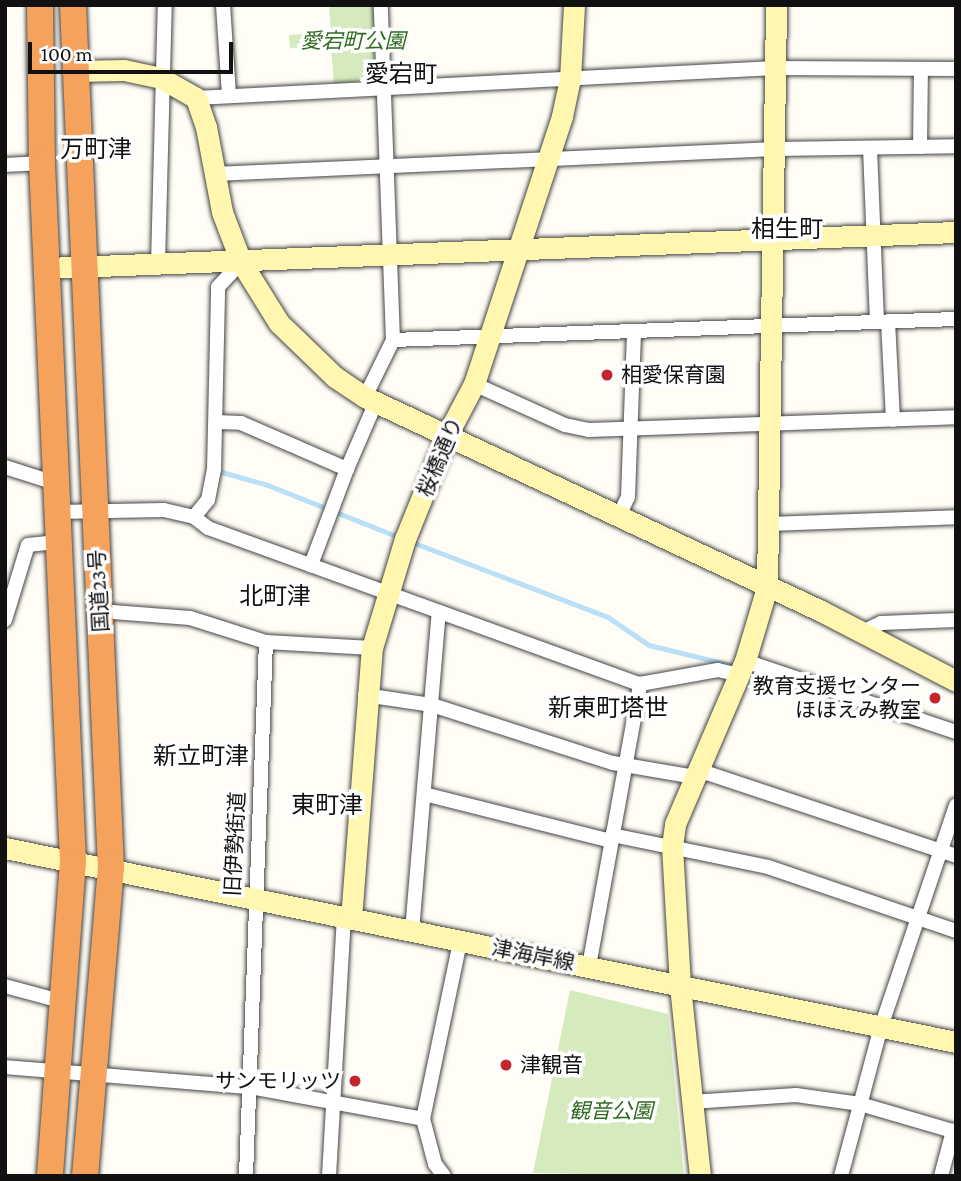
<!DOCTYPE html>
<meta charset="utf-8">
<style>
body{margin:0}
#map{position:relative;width:961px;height:1181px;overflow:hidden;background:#fffdf5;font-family:"Crimson Pro","Noto Sans JP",serif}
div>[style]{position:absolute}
.green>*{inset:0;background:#d5ebbd}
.stream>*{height:4.5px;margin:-2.25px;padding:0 2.25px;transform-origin:2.25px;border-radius:2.25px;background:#b9e0f7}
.roads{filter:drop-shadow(0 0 2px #444) drop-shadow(0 0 2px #444)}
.street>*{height:14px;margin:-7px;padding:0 7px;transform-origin:7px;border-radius:7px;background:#fff}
.secondary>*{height:21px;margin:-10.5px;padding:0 10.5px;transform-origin:10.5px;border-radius:10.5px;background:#fff6b0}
.highway>*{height:26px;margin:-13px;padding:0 13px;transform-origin:13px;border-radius:13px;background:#f5a25d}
.dots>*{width:19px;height:19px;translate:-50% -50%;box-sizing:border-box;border:4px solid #fff;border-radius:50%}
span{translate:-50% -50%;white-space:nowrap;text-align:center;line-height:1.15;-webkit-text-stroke:7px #fff;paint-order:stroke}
.park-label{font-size:21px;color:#2f6b1f;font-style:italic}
.poi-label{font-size:21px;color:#111}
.left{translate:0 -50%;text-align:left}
.right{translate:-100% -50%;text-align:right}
.street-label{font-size:21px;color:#111}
.quarter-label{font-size:24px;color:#111}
.frame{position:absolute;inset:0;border:7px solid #111;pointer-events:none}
.scale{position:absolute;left:28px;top:42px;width:205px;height:32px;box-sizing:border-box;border:4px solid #111;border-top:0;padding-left:9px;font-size:21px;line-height:24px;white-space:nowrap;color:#111;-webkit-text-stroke:5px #fff;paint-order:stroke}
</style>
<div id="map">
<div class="green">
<i style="clip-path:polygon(329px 5px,375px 5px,377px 78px,373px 83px,334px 86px,331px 46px,290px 48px,289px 35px,331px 32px)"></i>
<i style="clip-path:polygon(570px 990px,668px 1014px,684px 1176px,533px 1173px)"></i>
</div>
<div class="stream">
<i style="left:215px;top:470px;width:55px;rotate:15.8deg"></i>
<i style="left:268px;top:485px;width:143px;rotate:21.7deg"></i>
<i style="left:412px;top:542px;width:210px;rotate:20.9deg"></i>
<i style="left:608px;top:617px;width:50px;rotate:34.3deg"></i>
<i style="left:649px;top:645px;width:89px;rotate:13.7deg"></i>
</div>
<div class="roads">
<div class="street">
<i style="left:223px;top:5px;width:91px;rotate:86.2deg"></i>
<i style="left:196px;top:98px;width:580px;rotate:-2.97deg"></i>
<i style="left:775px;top:68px;width:181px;rotate:0.3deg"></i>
<i style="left:920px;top:147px;width:78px;rotate:-89.3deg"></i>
<i style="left:870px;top:148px;width:174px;rotate:87.7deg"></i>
<i style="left:5px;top:165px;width:37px;rotate:-3deg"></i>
<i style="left:214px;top:174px;width:562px;rotate:-2.55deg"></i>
<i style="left:775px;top:149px;width:181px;rotate:-0.9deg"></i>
<i style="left:158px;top:264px;width:259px;rotate:-88.5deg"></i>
<i style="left:888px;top:321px;width:99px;rotate:87.1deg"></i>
<i style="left:393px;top:340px;width:563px;rotate:-2.14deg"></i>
<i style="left:474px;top:384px;width:100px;rotate:24.3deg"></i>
<i style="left:565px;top:425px;width:25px;rotate:12deg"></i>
<i style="left:589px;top:430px;width:367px;rotate:-2deg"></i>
<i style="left:365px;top:397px;width:64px;rotate:-63.8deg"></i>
<i style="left:393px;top:340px;width:335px;rotate:-92.1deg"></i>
<i style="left:216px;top:422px;width:25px;rotate:2deg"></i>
<i style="left:241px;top:423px;width:116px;rotate:23.5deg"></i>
<i style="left:347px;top:469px;width:103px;rotate:110.6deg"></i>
<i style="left:5px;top:467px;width:52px;rotate:17.7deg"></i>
<i style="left:347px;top:469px;width:73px;rotate:-66.6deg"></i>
<i style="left:57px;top:512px;width:107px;rotate:-1.1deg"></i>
<i style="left:164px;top:510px;width:31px;rotate:13deg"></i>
<i style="left:194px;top:517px;width:18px;rotate:38deg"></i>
<i style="left:208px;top:528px;width:459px;rotate:19.9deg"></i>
<i style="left:640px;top:684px;width:79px;rotate:-10.2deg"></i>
<i style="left:718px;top:670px;width:22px;rotate:13deg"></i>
<i style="left:619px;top:516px;width:21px;rotate:-65deg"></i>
<i style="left:628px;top:497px;width:166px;rotate:-87.9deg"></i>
<i style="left:194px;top:517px;width:22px;rotate:-51deg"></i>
<i style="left:208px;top:500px;width:31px;rotate:-79deg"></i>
<i style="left:214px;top:470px;width:183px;rotate:-88.7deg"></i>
<i style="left:218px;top:287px;width:34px;rotate:-47deg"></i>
<i style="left:769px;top:524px;width:187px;rotate:-2.1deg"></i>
<i style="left:100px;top:611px;width:90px;rotate:4.4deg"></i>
<i style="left:190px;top:618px;width:80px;rotate:17.5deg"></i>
<i style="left:266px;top:642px;width:106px;rotate:3.2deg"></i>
<i style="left:5px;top:620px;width:78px;rotate:-73deg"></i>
<i style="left:28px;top:545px;width:30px;rotate:-6deg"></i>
<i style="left:862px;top:632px;width:21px;rotate:-25deg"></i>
<i style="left:881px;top:623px;width:75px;rotate:-2.3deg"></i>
<i style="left:745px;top:661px;width:223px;rotate:18.6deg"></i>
<i style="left:365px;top:695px;width:68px;rotate:8.5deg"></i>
<i style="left:432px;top:705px;width:190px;rotate:17.8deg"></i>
<i style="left:613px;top:763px;width:83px;rotate:9.7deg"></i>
<i style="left:698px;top:770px;width:272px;rotate:18.4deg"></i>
<i style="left:424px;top:794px;width:193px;rotate:14.1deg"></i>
<i style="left:612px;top:835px;width:159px;rotate:11.6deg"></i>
<i style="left:768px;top:867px;width:199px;rotate:18.8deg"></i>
<i style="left:412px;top:931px;width:320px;rotate:-85.2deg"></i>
<i style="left:589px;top:966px;width:287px;rotate:-79.7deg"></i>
<i style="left:5px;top:986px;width:61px;rotate:15.2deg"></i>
<i style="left:5px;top:1067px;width:245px;rotate:4.7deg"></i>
<i style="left:249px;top:1087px;width:177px;rotate:10.4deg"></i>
<i style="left:691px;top:1102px;width:105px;rotate:-3.8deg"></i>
<i style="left:796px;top:1095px;width:65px;rotate:8deg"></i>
<i style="left:860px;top:1104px;width:100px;rotate:16.3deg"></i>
<i style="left:246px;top:1176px;width:534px;rotate:-87.86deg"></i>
<i style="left:329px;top:1176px;width:258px;rotate:-86.7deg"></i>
<i style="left:444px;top:1176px;width:15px;rotate:-127deg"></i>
<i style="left:435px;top:1164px;width:47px;rotate:-104.9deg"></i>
<i style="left:423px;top:1119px;width:181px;rotate:-78.2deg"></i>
<i style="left:841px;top:1176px;width:154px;rotate:-75deg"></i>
<i style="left:881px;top:1027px;width:234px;rotate:-71.3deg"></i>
<i style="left:941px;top:1176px;width:47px;rotate:-75.1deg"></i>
</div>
<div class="secondary">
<i style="left:76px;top:71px;width:48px;rotate:-1.2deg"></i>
<i style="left:124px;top:70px;width:38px;rotate:12deg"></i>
<i style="left:161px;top:78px;width:40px;rotate:29.7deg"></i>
<i style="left:196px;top:98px;width:31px;rotate:71deg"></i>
<i style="left:206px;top:127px;width:86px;rotate:79.3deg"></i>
<i style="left:222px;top:212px;width:53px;rotate:69.2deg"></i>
<i style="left:241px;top:262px;width:72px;rotate:58.1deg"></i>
<i style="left:279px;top:323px;width:78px;rotate:44deg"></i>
<i style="left:335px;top:377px;width:36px;rotate:34deg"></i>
<i style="left:365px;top:397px;width:504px;rotate:25.14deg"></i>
<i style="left:821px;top:611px;width:152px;rotate:27.4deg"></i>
<i style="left:47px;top:268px;width:910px;rotate:-2.27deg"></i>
<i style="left:5px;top:848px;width:971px;rotate:11.53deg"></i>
<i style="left:351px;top:919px;width:272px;rotate:-85.6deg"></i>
<i style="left:372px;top:648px;width:114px;rotate:-73.2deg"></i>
<i style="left:405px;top:539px;width:112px;rotate:-68deg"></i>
<i style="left:447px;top:435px;width:58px;rotate:-62.1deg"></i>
<i style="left:474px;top:384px;width:282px;rotate:-71.8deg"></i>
<i style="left:562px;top:116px;width:38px;rotate:-78deg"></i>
<i style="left:570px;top:79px;width:74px;rotate:-86.9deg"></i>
<i style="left:700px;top:1176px;width:192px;rotate:-96deg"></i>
<i style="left:680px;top:985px;width:139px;rotate:-93.3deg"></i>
<i style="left:672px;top:846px;width:22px;rotate:-82deg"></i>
<i style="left:675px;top:824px;width:177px;rotate:-66.8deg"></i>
<i style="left:745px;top:661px;width:77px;rotate:-73.4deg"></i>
<i style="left:767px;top:587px;width:582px;rotate:-89.11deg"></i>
</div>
<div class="highway">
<i style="left:40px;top:5px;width:158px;rotate:89.3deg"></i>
<i style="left:42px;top:163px;width:699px;rotate:87.46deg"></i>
<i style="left:73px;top:861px;width:316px;rotate:94.2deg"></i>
<i style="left:73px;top:5px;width:863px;rotate:87.48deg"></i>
<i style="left:111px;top:867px;width:310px;rotate:94.8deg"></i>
</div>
</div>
<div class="dots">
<i style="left:607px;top:375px;background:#c4262e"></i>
<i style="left:935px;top:698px;background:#c4262e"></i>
<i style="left:506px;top:1065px;background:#c4262e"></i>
<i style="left:355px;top:1081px;background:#c4262e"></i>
</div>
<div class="park-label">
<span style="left:353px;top:41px">愛宕町公園</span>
<span style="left:611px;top:1111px">観音公園</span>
</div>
<div class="poi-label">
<span class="left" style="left:621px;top:375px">相愛保育園</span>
<span class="right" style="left:921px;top:698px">教育支援センター<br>ほほえみ教室</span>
<span class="left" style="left:520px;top:1065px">津観音</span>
<span class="right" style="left:341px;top:1081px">サンモリッツ</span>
</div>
<div class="street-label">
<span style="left:440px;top:457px;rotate:-67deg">桜橋通り</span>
<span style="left:99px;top:591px;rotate:-93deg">国道23号</span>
<span style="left:235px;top:844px;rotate:-87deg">旧伊勢街道</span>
<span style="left:533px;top:955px;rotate:11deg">津海岸線</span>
</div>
<div class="quarter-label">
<span style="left:401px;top:74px">愛宕町</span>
<span style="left:96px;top:149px">万町津</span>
<span style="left:787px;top:229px">相生町</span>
<span style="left:275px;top:596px">北町津</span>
<span style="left:608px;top:708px">新東町塔世</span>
<span style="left:201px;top:756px">新立町津</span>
<span style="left:327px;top:805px">東町津</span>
</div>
<div class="frame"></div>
<div class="scale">100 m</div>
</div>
